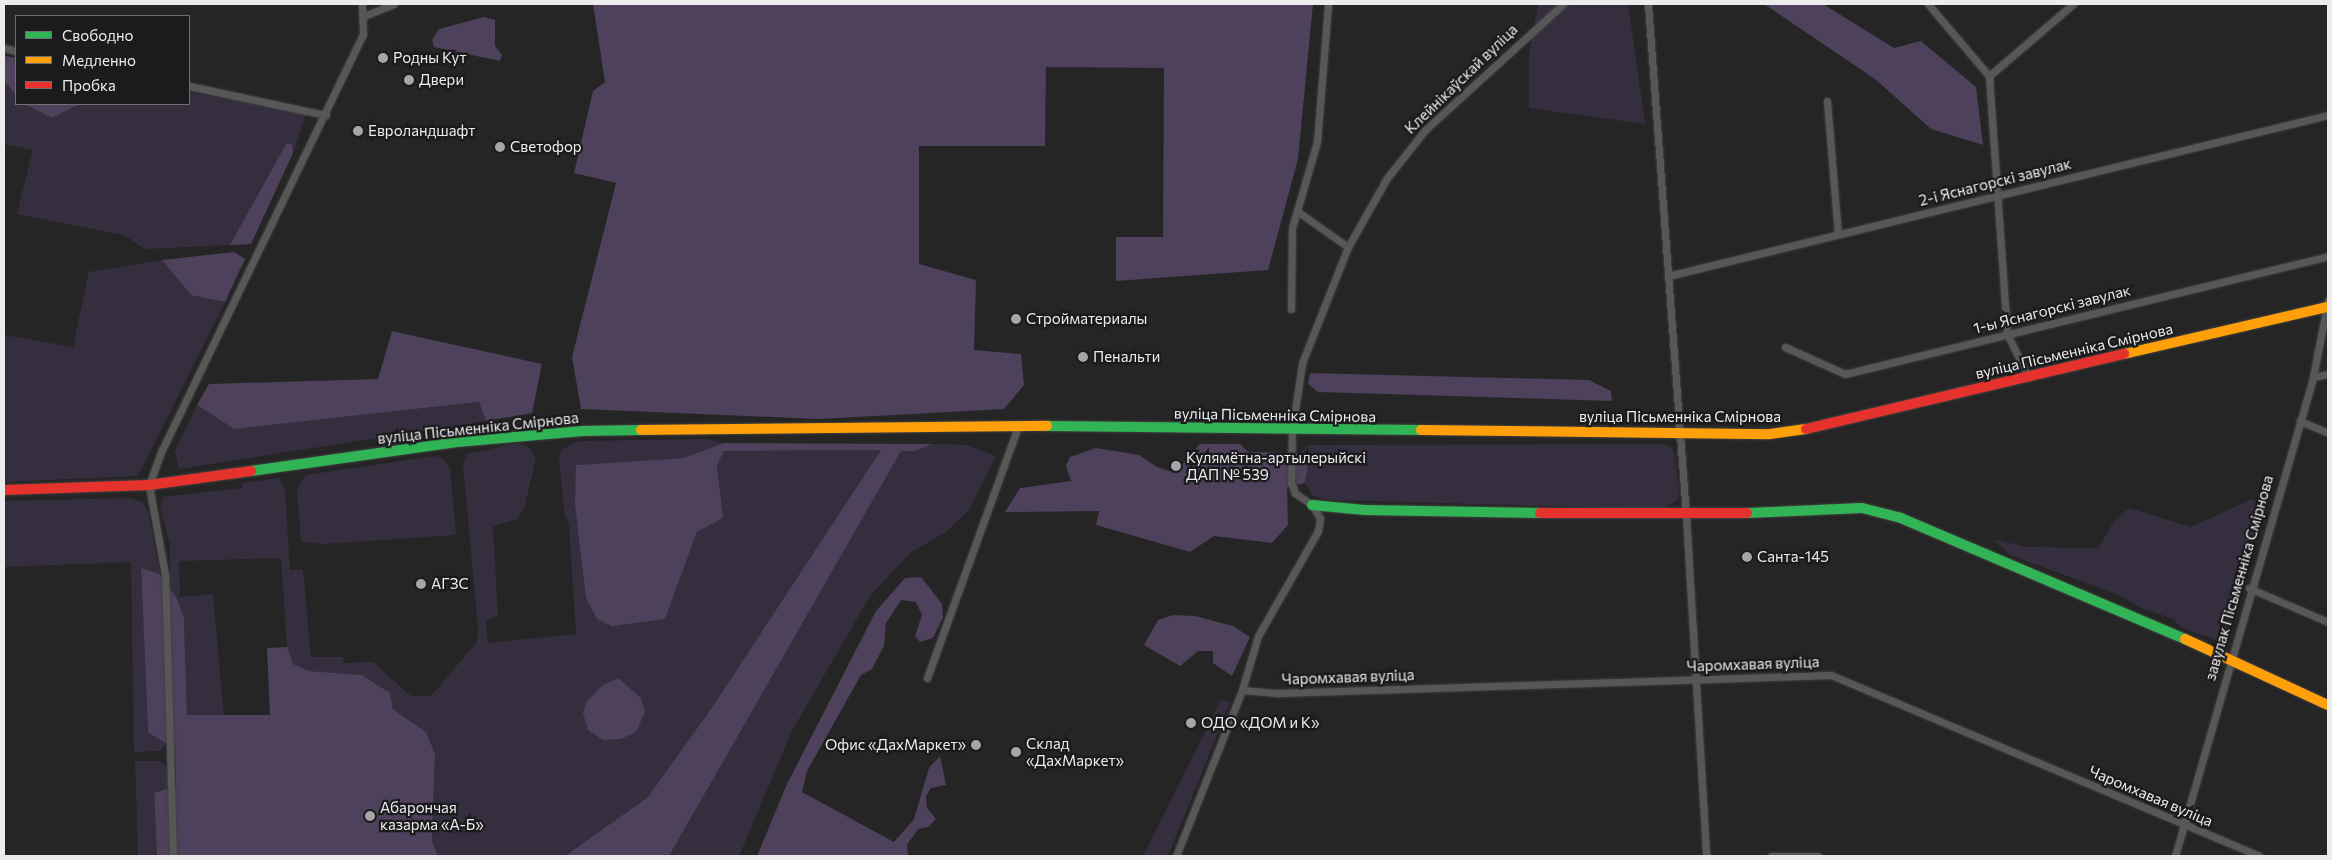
<!DOCTYPE html>
<meta charset="utf-8">
<style>
body{margin:0}
#map{position:relative;width:2332px;height:860px;overflow:hidden;background:#252525;font-family:Commissioner,sans-serif}
div>[style]{position:absolute}
.green>*{inset:0;background:#352e3f}
.forest>*{inset:0;background:#4d415b}
.roads{filter:drop-shadow(0 0 1px #414141) drop-shadow(0 0 1px #414141)}
.street>*{height:7px;margin:-3.5px;padding:0 3.5px;transform-origin:3.5px;border-radius:3.5px;background:#575757}
.fast>*{height:10px;margin:-5px;padding:0 5px;transform-origin:5px;border-radius:5px;background:#30b455}
.slow>*{height:10px;margin:-5px;padding:0 5px;transform-origin:5px;border-radius:5px;background:#ff9f0a}
.jam>*{height:10px;margin:-5px;padding:0 5px;transform-origin:5px;border-radius:5px;background:#e5322d}
.dots>*{width:14px;height:14px;translate:-50% -50%;box-sizing:border-box;border:2px solid #1b1a1d;border-radius:50%}
span{translate:-50% -50%;white-space:nowrap;text-align:center;line-height:1.15;-webkit-text-stroke:4.5px #1b1a1d;paint-order:stroke}
.poi-label{font-size:15px;color:#ececed}
.left{translate:0 -50%;text-align:left}
.right{translate:-100% -50%;text-align:right}
.street-label{font-size:15px;color:#ececed}
.frame{position:absolute;inset:0;border:5px solid #ececed;pointer-events:none}
.legend{position:absolute;left:15px;top:15px;width:175px;height:90px;box-sizing:border-box;background:#1b1a1d;border:1px solid #6f6e70;margin:0;padding:6px 9px;list-style:none;font-size:15px;color:#ececed}
.legend li{display:flex;align-items:center;gap:10px;height:25px}
.legend b{width:25px;border:1px solid #6f6e70}
</style>
<div id="map">
<div class="green">
<i style="clip-path:polygon(1538px 4px,1628px 4px,1645px 124px,1529px 108px,1529px 57px)"></i>
<i style="clip-path:polygon(4px 56px,16px 58px,16px 104px,189px 104px,189px 92px,306px 114px,293px 153px,251px 244px,145px 249px,124px 235px,17px 214px,33px 150px,4px 144px)"></i>
<i style="clip-path:polygon(162px 260px,191px 294px,225px 302px,138px 476px,4px 482px,4px 335px,73px 347px,89px 272px)"></i>
<i style="clip-path:polygon(480px 402px,486px 421px,179px 469px,175px 451px,197px 405px,234px 429px)"></i>
<i style="clip-path:polygon(706px 439px,724px 443px,683px 458px,576px 465px,665px 619px,697px 532px,723px 518px,717px 464px,724px 451px,881px 450px,711px 709px,648px 797px,565px 856px,438px 856px,432px 841px,435px 755px,426px 732px,393px 709px,390px 693px,362px 675px,309px 671px,293px 664px,287px 647px,281px 558px,179px 561px,180px 597px,213px 594px,224px 717px,187px 715px,184px 618px,170px 589px,170px 545px,160px 507px,163px 497px,242px 488px,242px 483px,279px 478px,285px 490px,290px 570px,303px 569px,311px 657px,343px 657px,344px 663px,373px 662px,411px 696px,431px 696px,477px 642px,478px 628px,463px 466px,467px 454px,518px 443px,528px 447px,536px 459px,524px 508px,517px 519px,493px 526px,498px 616px,486px 620px,488px 643px,576px 634px,569px 526px,564px 512px,559px 455px,563px 449px,579px 441px)"></i>
<i style="clip-path:polygon(932px 444px,967px 445px,996px 456px,968px 511px,946px 532px,911px 552px,870px 596px,793px 729px,739px 856px,669px 856px,901px 450px,916px 451px)"></i>
<i style="clip-path:polygon(1664px 444px,1672px 448px,1675px 458px,1679px 499px,1663px 509px,1326px 500px,1312px 495px,1305px 483px,1308px 466px,1299px 453px,1309px 445px)"></i>
<i style="clip-path:polygon(435px 456px,442px 458px,450px 468px,456px 535px,322px 544px,301px 542px,297px 489px,306px 475px)"></i>
<i style="clip-path:polygon(130px 498px,143px 502px,148px 512px,160px 574px,141px 568px,148px 733px,166px 743px,161px 751px,134px 752px,131px 562px,5px 567px,4px 501px)"></i>
<i style="clip-path:polygon(2250px 500px,2260px 502px,2263px 510px,2229px 633px,2217px 640px,2182px 628px,2173px 619px,2139px 607px,2117px 594px,2010px 555px,1994px 539px,2025px 547px,2098px 548px,2114px 521px,2129px 508px,2191px 527px)"></i>
<i style="clip-path:polygon(1221px 700px,1230px 703px,1168px 856px,1143px 856px)"></i>
<i style="clip-path:polygon(135px 761px,160px 761px,167px 768px,169px 788px,154px 793px,157px 856px,138px 856px)"></i>
</div>
<div class="forest">
<i style="clip-path:polygon(593px 4px,1313px 4px,1298px 159px,1268px 270px,1116px 281px,1116px 237px,1163px 237px,1164px 68px,1046px 67px,1045px 146px,919px 146px,919px 264px,976px 280px,974px 350px,1021px 354px,1024px 385px,1004px 409px,819px 419px,581px 409px,572px 357px,616px 183px,574px 173px,593px 91px,605px 82px)"></i>
<i style="clip-path:polygon(1764px 4px,1823px 4px,1894px 48px,1921px 41px,1976px 87px,1983px 145px,1931px 129px,1875px 79px)"></i>
<i style="clip-path:polygon(484px 17px,495px 20px,495px 46px,502px 55px,500px 61px,434px 47px,432px 40px,439px 29px)"></i>
<i style="clip-path:polygon(4px 56px,16px 58px,16px 95px,4px 81px)"></i>
<i style="clip-path:polygon(25px 104px,79px 104px,52px 118px)"></i>
<i style="clip-path:polygon(286px 144px,292px 144px,293px 153px,251px 244px,230px 245px)"></i>
<i style="clip-path:polygon(234px 252px,245px 259px,225px 302px,191px 295px,162px 260px)"></i>
<i style="clip-path:polygon(392px 331px,542px 364px,532px 413px,486px 421px,479px 402px,234px 429px,197px 405px,209px 384px,378px 379px)"></i>
<i style="clip-path:polygon(1310px 373px,1589px 380px,1611px 391px,1612px 401px,1318px 392px,1308px 384px)"></i>
<i style="clip-path:polygon(724px 443px,932px 444px,916px 451px,901px 451px,669px 856px,565px 856px,648px 797px,711px 709px,881px 450px,724px 451px,717px 465px,723px 518px,697px 532px,665px 619px,612px 626px,597px 619px,586px 598px,575px 504px,576px 465px,683px 458px)"></i>
<i style="clip-path:polygon(1200px 444px,1240px 444px,1248px 452px,1299px 453px,1308px 466px,1305px 483px,1287px 487px,1288px 525px,1272px 543px,1214px 536px,1190px 552px,1096px 525px,1099px 511px,1005px 512px,1020px 488px,1071px 481px,1066px 466px,1070px 457px,1096px 448px,1139px 455px,1157px 467px,1175px 473px)"></i>
<i style="clip-path:polygon(141px 568px,160px 574px,176px 597px,184px 618px,187px 715px,270px 715px,267px 648px,287px 647px,293px 664px,309px 671px,362px 675px,390px 693px,393px 709px,426px 732px,435px 754px,432px 841px,438px 856px,157px 856px,154px 793px,176px 786px,175px 748px,148px 733px)"></i>
<i style="clip-path:polygon(921px 577px,942px 604px,943px 617px,933px 638px,920px 642px,915px 636px,922px 615px,916px 602px,901px 600px,886px 623px,884px 646px,872px 669px,861px 675px,807px 771px,802px 792px,894px 842px,914px 819px,929px 768px,940px 756px,946px 785px,931px 788px,926px 796px,927px 808px,936px 819px,928px 827px,918px 829px,907px 845px,908px 856px,757px 856px,787px 784px,876px 611px,905px 578px)"></i>
<i style="clip-path:polygon(1173px 615px,1195px 616px,1233px 626px,1250px 637px,1232px 676px,1213px 663px,1213px 651px,1198px 651px,1180px 666px,1144px 645px,1158px 620px)"></i>
<i style="clip-path:polygon(618px 678px,641px 698px,645px 712px,636px 732px,621px 739px,603px 740px,588px 730px,583px 713px,587px 701px,603px 685px)"></i>
</div>
<div class="roads">
<div class="street">
<i style="left:1648px;top:4px;width:512px;rotate:85.75deg"></i>
<i style="left:1686px;top:515px;width:342px;rotate:86.6deg"></i>
<i style="left:1928px;top:4px;width:94px;rotate:49.7deg"></i>
<i style="left:1989px;top:76px;width:259px;rotate:86deg"></i>
<i style="left:2007px;top:334px;width:49px;rotate:63.4deg"></i>
<i style="left:364px;top:16px;width:32px;rotate:-22deg"></i>
<i style="left:4px;top:48px;width:12px;rotate:14deg"></i>
<i style="left:1989px;top:76px;width:111px;rotate:-40.6deg"></i>
<i style="left:189px;top:86px;width:140px;rotate:12deg"></i>
<i style="left:1827px;top:101px;width:133px;rotate:85.3deg"></i>
<i style="left:1297px;top:211px;width:62px;rotate:35.2deg"></i>
<i style="left:1668px;top:276px;width:679px;rotate:-13.71deg"></i>
<i style="left:1291px;top:309px;width:81px;rotate:-89.3deg"></i>
<i style="left:1292px;top:228px;width:90px;rotate:-73.8deg"></i>
<i style="left:1317px;top:142px;width:138px;rotate:-85.4deg"></i>
<i style="left:1785px;top:347px;width:66px;rotate:24.2deg"></i>
<i style="left:1845px;top:374px;width:497px;rotate:-13.7deg"></i>
<i style="left:2313px;top:377px;width:15px;rotate:-11deg"></i>
<i style="left:2300px;top:421px;width:30px;rotate:23deg"></i>
<i style="left:2249px;top:588px;width:86px;rotate:23.3deg"></i>
<i style="left:927px;top:678px;width:268px;rotate:-70.1deg"></i>
<i style="left:1242px;top:690px;width:36px;rotate:5deg"></i>
<i style="left:1278px;top:693px;width:553px;rotate:-1.86deg"></i>
<i style="left:1831px;top:675px;width:465px;rotate:22.9deg"></i>
<i style="left:173px;top:856px;width:281px;rotate:-91.6deg"></i>
<i style="left:165px;top:575px;width:91px;rotate:-100.1deg"></i>
<i style="left:149px;top:485px;width:37px;rotate:-70deg"></i>
<i style="left:162px;top:450px;width:462px;rotate:-64.2deg"></i>
<i style="left:363px;top:34px;width:30px;rotate:-92deg"></i>
<i style="left:1176px;top:856px;width:179px;rotate:-68.3deg"></i>
<i style="left:1242px;top:690px;width:56px;rotate:-73.5deg"></i>
<i style="left:1258px;top:636px;width:121px;rotate:-60.3deg"></i>
<i style="left:1318px;top:531px;width:13px;rotate:-81deg"></i>
<i style="left:1320px;top:518px;width:15px;rotate:-122deg"></i>
<i style="left:1312px;top:505px;width:21px;rotate:-145deg"></i>
<i style="left:1295px;top:493px;width:12px;rotate:-110deg"></i>
<i style="left:1291px;top:482px;width:51px;rotate:-88.9deg"></i>
<i style="left:1292px;top:431px;width:69px;rotate:-81.6deg"></i>
<i style="left:1302px;top:363px;width:125px;rotate:-68.4deg"></i>
<i style="left:1348px;top:247px;width:79px;rotate:-60.5deg"></i>
<i style="left:1387px;top:178px;width:61px;rotate:-51.6deg"></i>
<i style="left:1425px;top:130px;width:187px;rotate:-42.4deg"></i>
<i style="left:1771px;top:856px;width:47px"></i>
<i style="left:2175px;top:856px;width:498px;rotate:-73.9deg"></i>
<i style="left:2313px;top:377px;width:78px;rotate:-79deg"></i>
</div>
<div class="fast">
<i style="left:1047px;top:426px;width:374px;rotate:0.6deg"></i>
<i style="left:251px;top:471px;width:208px;rotate:-8deg"></i>
<i style="left:457px;top:442px;width:126px;rotate:-5deg"></i>
<i style="left:583px;top:431px;width:58px;rotate:-1deg"></i>
<i style="left:1312px;top:505px;width:53px;rotate:5.4deg"></i>
<i style="left:1365px;top:510px;width:175px;rotate:1deg"></i>
<i style="left:1747px;top:513px;width:115px;rotate:-2.5deg"></i>
<i style="left:1862px;top:508px;width:40px;rotate:14.4deg"></i>
<i style="left:1901px;top:518px;width:309px;rotate:23.1deg"></i>
</div>
<div class="slow">
<i style="left:2124px;top:354px;width:209px;rotate:-13deg"></i>
<i style="left:641px;top:430px;width:406px;rotate:-0.6deg"></i>
<i style="left:1421px;top:430px;width:349px;rotate:0.7deg"></i>
<i style="left:1770px;top:434px;width:36px;rotate:-8deg"></i>
<i style="left:2185px;top:639px;width:157px;rotate:24.8deg"></i>
</div>
<div class="jam">
<i style="left:1806px;top:429px;width:327px;rotate:-13.3deg"></i>
<i style="left:4px;top:490px;width:145px;rotate:-2deg"></i>
<i style="left:149px;top:485px;width:103px;rotate:-7.8deg"></i>
<i style="left:1540px;top:513px;width:207px"></i>
</div>
</div>
<div class="dots">
<i style="left:383px;top:58px;background:#a6a6a7"></i>
<i style="left:409px;top:80px;background:#a6a6a7"></i>
<i style="left:358px;top:131px;background:#a6a6a7"></i>
<i style="left:500px;top:147px;background:#a6a6a7"></i>
<i style="left:1016px;top:319px;background:#a6a6a7"></i>
<i style="left:1083px;top:357px;background:#a6a6a7"></i>
<i style="left:1176px;top:466px;background:#a6a6a7"></i>
<i style="left:1747px;top:557px;background:#a6a6a7"></i>
<i style="left:421px;top:584px;background:#a6a6a7"></i>
<i style="left:1191px;top:723px;background:#a6a6a7"></i>
<i style="left:976px;top:745px;background:#a6a6a7"></i>
<i style="left:1016px;top:752px;background:#a6a6a7"></i>
<i style="left:370px;top:816px;background:#a6a6a7"></i>
</div>
<div class="poi-label">
<span class="left" style="left:393px;top:58px">Родны Кут</span>
<span class="left" style="left:419px;top:80px">Двери</span>
<span class="left" style="left:368px;top:131px">Евроландшафт</span>
<span class="left" style="left:510px;top:147px">Светофор</span>
<span class="left" style="left:1026px;top:319px">Стройматериалы</span>
<span class="left" style="left:1093px;top:357px">Пенальти</span>
<span class="left" style="left:1186px;top:466px">Кулямётна-артылерыйскі<br>ДАП № 539</span>
<span class="left" style="left:1757px;top:557px">Санта-145</span>
<span class="left" style="left:431px;top:584px">АГЗС</span>
<span class="left" style="left:1201px;top:723px">ОДО «ДОМ и К»</span>
<span class="left" style="left:1026px;top:752px">Склад<br>«ДахМаркет»</span>
<span class="right" style="left:966px;top:745px">Офис «ДахМаркет»</span>
<span class="left" style="left:380px;top:816px">Абарончая<br>казарма «А-Б»</span>
</div>
<div class="street-label">
<span style="left:1461px;top:79px;rotate:-44deg">Клейнікаўскай вуліца</span>
<span style="left:1995px;top:182px;rotate:-14deg">2-і Яснагорскі завулак</span>
<span style="left:2052px;top:309px;rotate:-14deg">1-ы Яснагорскі завулак</span>
<span style="left:2074px;top:351px;rotate:-13deg">вуліца Пісьменніка Смірнова</span>
<span style="left:1275px;top:415px;rotate:1deg">вуліца Пісьменніка Смірнова</span>
<span style="left:1680px;top:417px">вуліца Пісьменніка Смірнова</span>
<span style="left:478px;top:428px;rotate:-6deg">вуліца Пісьменніка Смірнова</span>
<span style="left:2239px;top:578px;rotate:-74deg">завулак Пісьменніка Смірнова</span>
<span style="left:1753px;top:664px;rotate:-2deg">Чаромхавая вуліца</span>
<span style="left:1348px;top:677px;rotate:-2deg">Чаромхавая вуліца</span>
<span style="left:2151px;top:796px;rotate:23deg">Чаромхавая вуліца</span>
</div>
<div class="frame"></div>
<ul class="legend">
<li><b style="height:6px;background:#30b455"></b>Свободно</li>
<li><b style="height:6px;background:#ff9f0a"></b>Медленно</li>
<li><b style="height:6px;background:#e5322d"></b>Пробка</li>
</ul>
</div>
